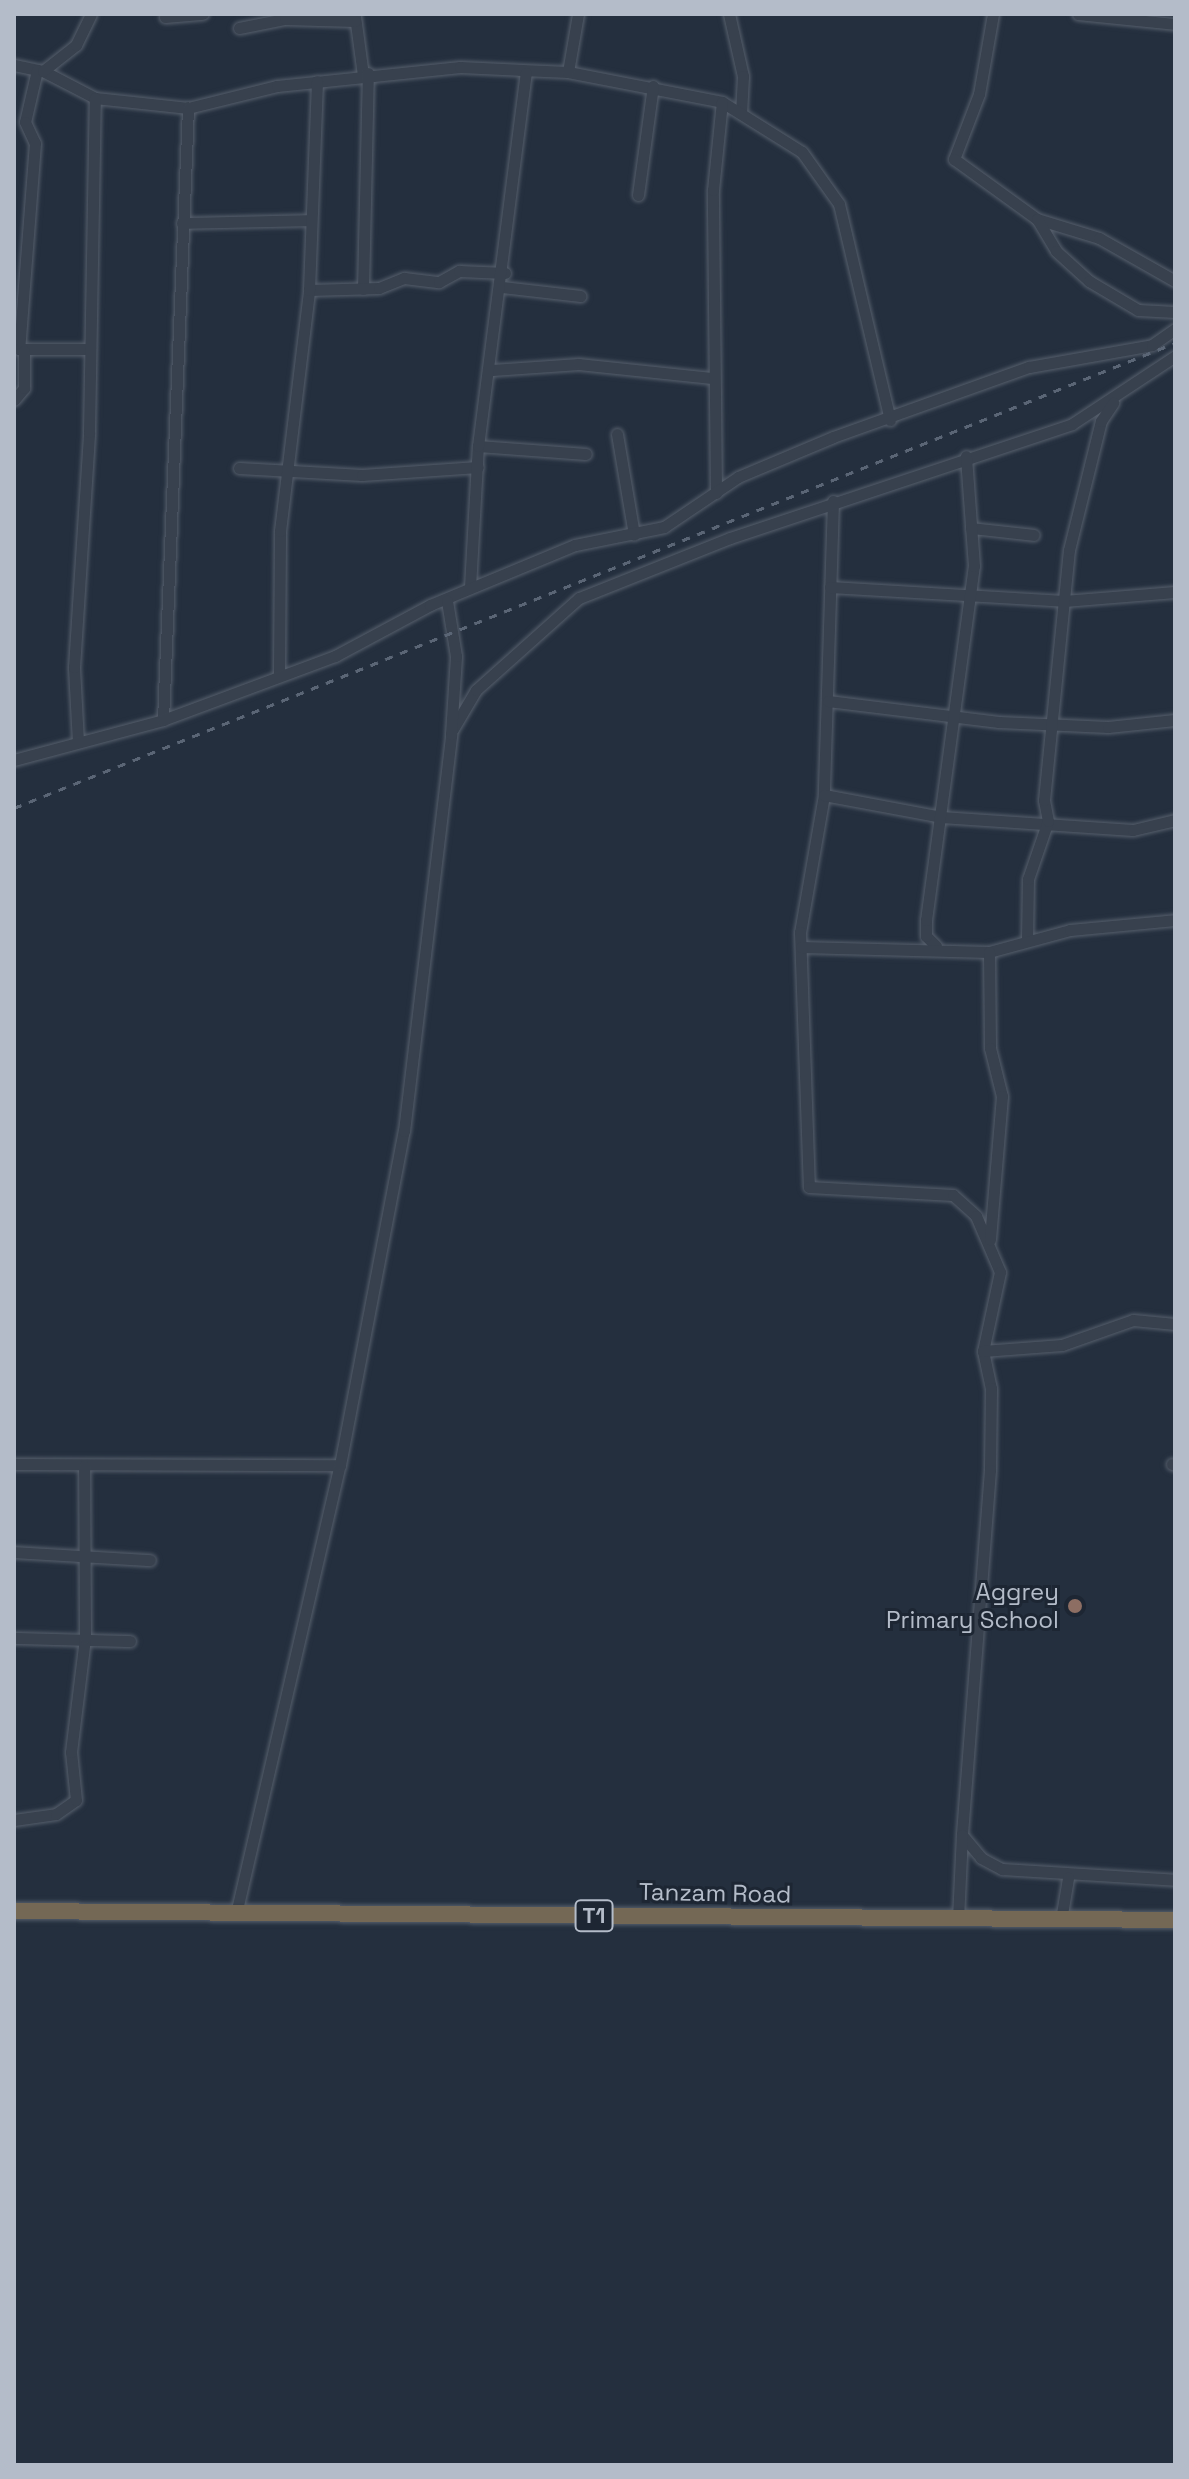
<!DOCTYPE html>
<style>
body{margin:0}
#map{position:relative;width:1189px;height:2479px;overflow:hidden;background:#242f3e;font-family:"Space Grotesk",sans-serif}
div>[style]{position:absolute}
.roads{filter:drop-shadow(0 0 2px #565f6c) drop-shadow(0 0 2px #565f6c)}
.minor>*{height:11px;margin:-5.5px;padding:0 5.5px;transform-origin:5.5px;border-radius:5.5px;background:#38414e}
.highway>*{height:16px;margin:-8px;padding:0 8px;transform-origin:8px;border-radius:8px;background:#746855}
.rail>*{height:3px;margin-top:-1.5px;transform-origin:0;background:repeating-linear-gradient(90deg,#5a6575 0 8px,transparent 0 16px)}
.dots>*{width:22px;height:22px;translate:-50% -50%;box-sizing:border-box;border:4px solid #1d2633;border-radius:50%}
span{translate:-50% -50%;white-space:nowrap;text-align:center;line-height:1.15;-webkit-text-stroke:6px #1d2633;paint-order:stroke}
.shield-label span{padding:2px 6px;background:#1d2633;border:2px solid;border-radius:6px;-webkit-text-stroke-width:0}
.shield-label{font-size:22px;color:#b4bcc9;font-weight:700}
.poi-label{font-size:24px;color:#b4bcc9}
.right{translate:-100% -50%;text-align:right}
.street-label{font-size:24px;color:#b4bcc9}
.frame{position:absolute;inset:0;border:16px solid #b4bcc9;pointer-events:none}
</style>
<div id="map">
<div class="roads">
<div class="minor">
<i style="left:729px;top:14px;width:64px;rotate:77.3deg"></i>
<i style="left:743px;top:76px;width:36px;rotate:93deg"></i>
<i style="left:993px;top:14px;width:81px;rotate:99.9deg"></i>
<i style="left:979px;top:94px;width:70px;rotate:111deg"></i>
<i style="left:954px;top:159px;width:102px;rotate:35.9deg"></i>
<i style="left:1037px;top:219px;width:65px;rotate:17deg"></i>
<i style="left:1099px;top:238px;width:87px;rotate:29.5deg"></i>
<i style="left:1078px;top:14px;width:98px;rotate:5.9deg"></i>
<i style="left:355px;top:16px;width:60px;rotate:82.3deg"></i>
<i style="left:165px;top:17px;width:38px;rotate:-5deg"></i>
<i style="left:239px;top:28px;width:47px;rotate:-11.1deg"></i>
<i style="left:285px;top:19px;width:70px;rotate:1.6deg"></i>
<i style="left:14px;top:65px;width:30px;rotate:12deg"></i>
<i style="left:43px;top:71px;width:59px;rotate:27.4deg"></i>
<i style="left:95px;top:98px;width:94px;rotate:6.1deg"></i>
<i style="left:188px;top:108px;width:92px;rotate:-13.9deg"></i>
<i style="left:277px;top:86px;width:184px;rotate:-5.9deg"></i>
<i style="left:460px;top:67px;width:108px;rotate:2.7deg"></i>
<i style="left:568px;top:72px;width:157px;rotate:11deg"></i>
<i style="left:722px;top:102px;width:94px;rotate:32deg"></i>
<i style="left:802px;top:152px;width:64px;rotate:54.6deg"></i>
<i style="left:839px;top:204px;width:222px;rotate:76.7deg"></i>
<i style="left:37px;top:70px;width:53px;rotate:103deg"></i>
<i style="left:25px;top:122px;width:23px;rotate:65deg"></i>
<i style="left:35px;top:143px;width:207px;rotate:94.4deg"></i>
<i style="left:19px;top:349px;width:68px"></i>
<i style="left:43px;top:71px;width:42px;rotate:-38.2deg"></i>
<i style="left:76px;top:45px;width:34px;rotate:-64deg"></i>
<i style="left:568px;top:72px;width:59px;rotate:-80.2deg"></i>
<i style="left:638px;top:195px;width:110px;rotate:-82.2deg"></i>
<i style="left:1037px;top:219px;width:37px;rotate:59deg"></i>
<i style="left:1056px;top:251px;width:45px;rotate:42.3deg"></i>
<i style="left:1089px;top:281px;width:57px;rotate:30.6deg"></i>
<i style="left:1138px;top:310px;width:37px;rotate:3deg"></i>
<i style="left:182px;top:223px;width:128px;rotate:-1.3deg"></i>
<i style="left:502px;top:287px;width:79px;rotate:6.6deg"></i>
<i style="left:363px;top:289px;width:216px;rotate:-88.7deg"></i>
<i style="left:309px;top:290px;width:70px;rotate:-1.6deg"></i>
<i style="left:379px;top:288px;width:27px;rotate:-22deg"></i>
<i style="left:404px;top:278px;width:35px;rotate:7deg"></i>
<i style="left:439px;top:282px;width:23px;rotate:-29deg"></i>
<i style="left:459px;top:271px;width:46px;rotate:2.5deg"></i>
<i style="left:492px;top:370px;width:87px;rotate:-3.9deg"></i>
<i style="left:579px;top:364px;width:135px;rotate:6deg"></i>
<i style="left:14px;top:400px;width:16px;rotate:-50deg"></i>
<i style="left:24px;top:388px;width:37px;rotate:-90deg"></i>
<i style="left:617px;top:434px;width:102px;rotate:80.4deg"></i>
<i style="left:478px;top:446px;width:108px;rotate:4.2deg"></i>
<i style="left:239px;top:468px;width:123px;rotate:3.3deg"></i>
<i style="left:362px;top:475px;width:116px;rotate:-3.9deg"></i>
<i style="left:716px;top:493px;width:303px;rotate:-90.6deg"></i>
<i style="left:713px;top:190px;width:88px;rotate:-84.2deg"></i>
<i style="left:833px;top:501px;width:294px;rotate:91.8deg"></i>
<i style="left:824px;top:795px;width:139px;rotate:99.9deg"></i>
<i style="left:800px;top:932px;width:255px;rotate:88deg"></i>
<i style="left:809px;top:1187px;width:144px;rotate:3.2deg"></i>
<i style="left:953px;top:1195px;width:31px;rotate:42deg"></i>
<i style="left:976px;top:1216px;width:61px;rotate:66.8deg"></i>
<i style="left:1000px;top:1272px;width:81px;rotate:102.1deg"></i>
<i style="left:983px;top:1351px;width:38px;rotate:78deg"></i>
<i style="left:991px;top:1388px;width:82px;rotate:90.7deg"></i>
<i style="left:990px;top:1470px;width:366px;rotate:94.4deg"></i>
<i style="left:962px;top:1835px;width:30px;rotate:50deg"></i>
<i style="left:981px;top:1858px;width:24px;rotate:28deg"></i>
<i style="left:1002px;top:1869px;width:173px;rotate:3.6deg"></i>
<i style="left:971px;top:528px;width:63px;rotate:6.3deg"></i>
<i style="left:470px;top:587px;width:141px;rotate:-86.8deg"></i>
<i style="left:478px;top:446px;width:376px;rotate:-82.7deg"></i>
<i style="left:830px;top:587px;width:234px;rotate:3.4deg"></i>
<i style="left:1064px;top:601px;width:111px;rotate:-4.6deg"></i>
<i style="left:279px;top:675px;width:144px;rotate:-89.6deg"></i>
<i style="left:280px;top:531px;width:243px;rotate:-83.1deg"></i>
<i style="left:309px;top:290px;width:209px;rotate:-87.8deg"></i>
<i style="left:828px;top:701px;width:172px;rotate:7deg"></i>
<i style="left:999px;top:722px;width:109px;rotate:2.6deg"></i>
<i style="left:1108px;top:727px;width:67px;rotate:-6deg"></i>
<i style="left:163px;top:720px;width:613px;rotate:-87.66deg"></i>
<i style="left:453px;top:729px;width:45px;rotate:-59.5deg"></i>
<i style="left:476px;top:690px;width:138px;rotate:-41.8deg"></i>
<i style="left:579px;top:598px;width:162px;rotate:-21.7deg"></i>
<i style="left:730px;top:538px;width:360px;rotate:-18.4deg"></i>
<i style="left:1072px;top:424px;width:123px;rotate:-33.4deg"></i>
<i style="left:78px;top:742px;width:75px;rotate:-93.1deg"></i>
<i style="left:74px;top:667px;width:235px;rotate:-86.3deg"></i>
<i style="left:89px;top:432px;width:334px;rotate:-89deg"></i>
<i style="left:14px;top:760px;width:154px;rotate:-15deg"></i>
<i style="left:163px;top:720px;width:184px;rotate:-20.4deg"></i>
<i style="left:335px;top:656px;width:108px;rotate:-28.2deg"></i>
<i style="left:430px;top:605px;width:157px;rotate:-22.5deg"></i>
<i style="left:575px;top:545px;width:91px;rotate:-11.4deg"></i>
<i style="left:664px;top:527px;width:89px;rotate:-34deg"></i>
<i style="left:738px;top:477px;width:103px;rotate:-22.8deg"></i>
<i style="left:833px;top:437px;width:208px;rotate:-19.7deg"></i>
<i style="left:1029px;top:367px;width:125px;rotate:-10.1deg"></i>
<i style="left:1152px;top:345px;width:28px;rotate:-35deg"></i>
<i style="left:824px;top:795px;width:119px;rotate:10.6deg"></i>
<i style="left:941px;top:817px;width:192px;rotate:3.9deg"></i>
<i style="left:1133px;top:830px;width:43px;rotate:-13.4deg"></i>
<i style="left:1027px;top:941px;width:62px;rotate:-89.1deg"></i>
<i style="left:1028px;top:879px;width:61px;rotate:-71deg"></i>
<i style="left:1048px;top:821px;width:21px;rotate:-101deg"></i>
<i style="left:1044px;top:800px;width:251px;rotate:-84.3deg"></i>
<i style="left:1069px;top:550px;width:133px;rotate:-76.1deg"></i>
<i style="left:1101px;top:421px;width:22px;rotate:-56deg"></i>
<i style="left:936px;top:946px;width:14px;rotate:-135deg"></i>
<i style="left:926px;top:936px;width:16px;rotate:-90deg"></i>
<i style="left:926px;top:920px;width:357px;rotate:-82.3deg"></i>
<i style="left:974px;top:566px;width:110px;rotate:-94.2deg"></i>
<i style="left:801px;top:947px;width:188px;rotate:1.5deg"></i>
<i style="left:989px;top:952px;width:84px;rotate:-15.2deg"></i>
<i style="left:1070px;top:930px;width:105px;rotate:-5.4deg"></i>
<i style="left:989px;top:952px;width:96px;rotate:89.4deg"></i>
<i style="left:990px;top:1048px;width:49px;rotate:76deg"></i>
<i style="left:1002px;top:1096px;width:144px;rotate:94.8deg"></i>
<i style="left:983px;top:1351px;width:79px;rotate:-4.3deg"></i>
<i style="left:1062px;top:1345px;width:75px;rotate:-19.4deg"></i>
<i style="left:1133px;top:1320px;width:42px;rotate:5.4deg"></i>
<i style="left:14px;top:1464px;width:326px;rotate:0.2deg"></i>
<i style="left:1172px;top:1464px;width:3px;rotate:18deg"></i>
<i style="left:14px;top:1552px;width:136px;rotate:3.4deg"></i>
<i style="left:14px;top:1638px;width:116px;rotate:1.5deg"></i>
<i style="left:14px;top:1820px;width:42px;rotate:-8.1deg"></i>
<i style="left:56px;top:1814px;width:24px;rotate:-35deg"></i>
<i style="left:76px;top:1800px;width:48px;rotate:-95.9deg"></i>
<i style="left:71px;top:1752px;width:115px;rotate:-83deg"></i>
<i style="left:85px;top:1638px;width:172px;rotate:-90.3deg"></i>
<i style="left:236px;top:1914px;width:461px;rotate:-77deg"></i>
<i style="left:340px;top:1465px;width:340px;rotate:-79.2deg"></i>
<i style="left:404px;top:1131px;width:400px;rotate:-83.2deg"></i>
<i style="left:451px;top:734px;width:78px;rotate:-86.3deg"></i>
<i style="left:456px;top:656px;width:56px;rotate:-99.3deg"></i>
<i style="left:958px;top:1919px;width:84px;rotate:-87.3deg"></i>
<i style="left:1061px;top:1920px;width:43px;rotate:-80.5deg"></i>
</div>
<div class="highway">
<i style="left:14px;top:1911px;width:1161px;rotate:0.44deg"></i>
</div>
</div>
<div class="rail">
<i style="left:14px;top:808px;width:1251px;rotate:-21.83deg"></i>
</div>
<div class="dots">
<i style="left:1075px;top:1606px;background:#8d6e63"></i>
</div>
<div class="shield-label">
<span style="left:594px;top:1916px">T1</span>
</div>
<div class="poi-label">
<span class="right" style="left:1059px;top:1606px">Aggrey<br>Primary School</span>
</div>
<div class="street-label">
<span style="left:715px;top:1893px;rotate:1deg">Tanzam Road</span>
</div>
<div class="frame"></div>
</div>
